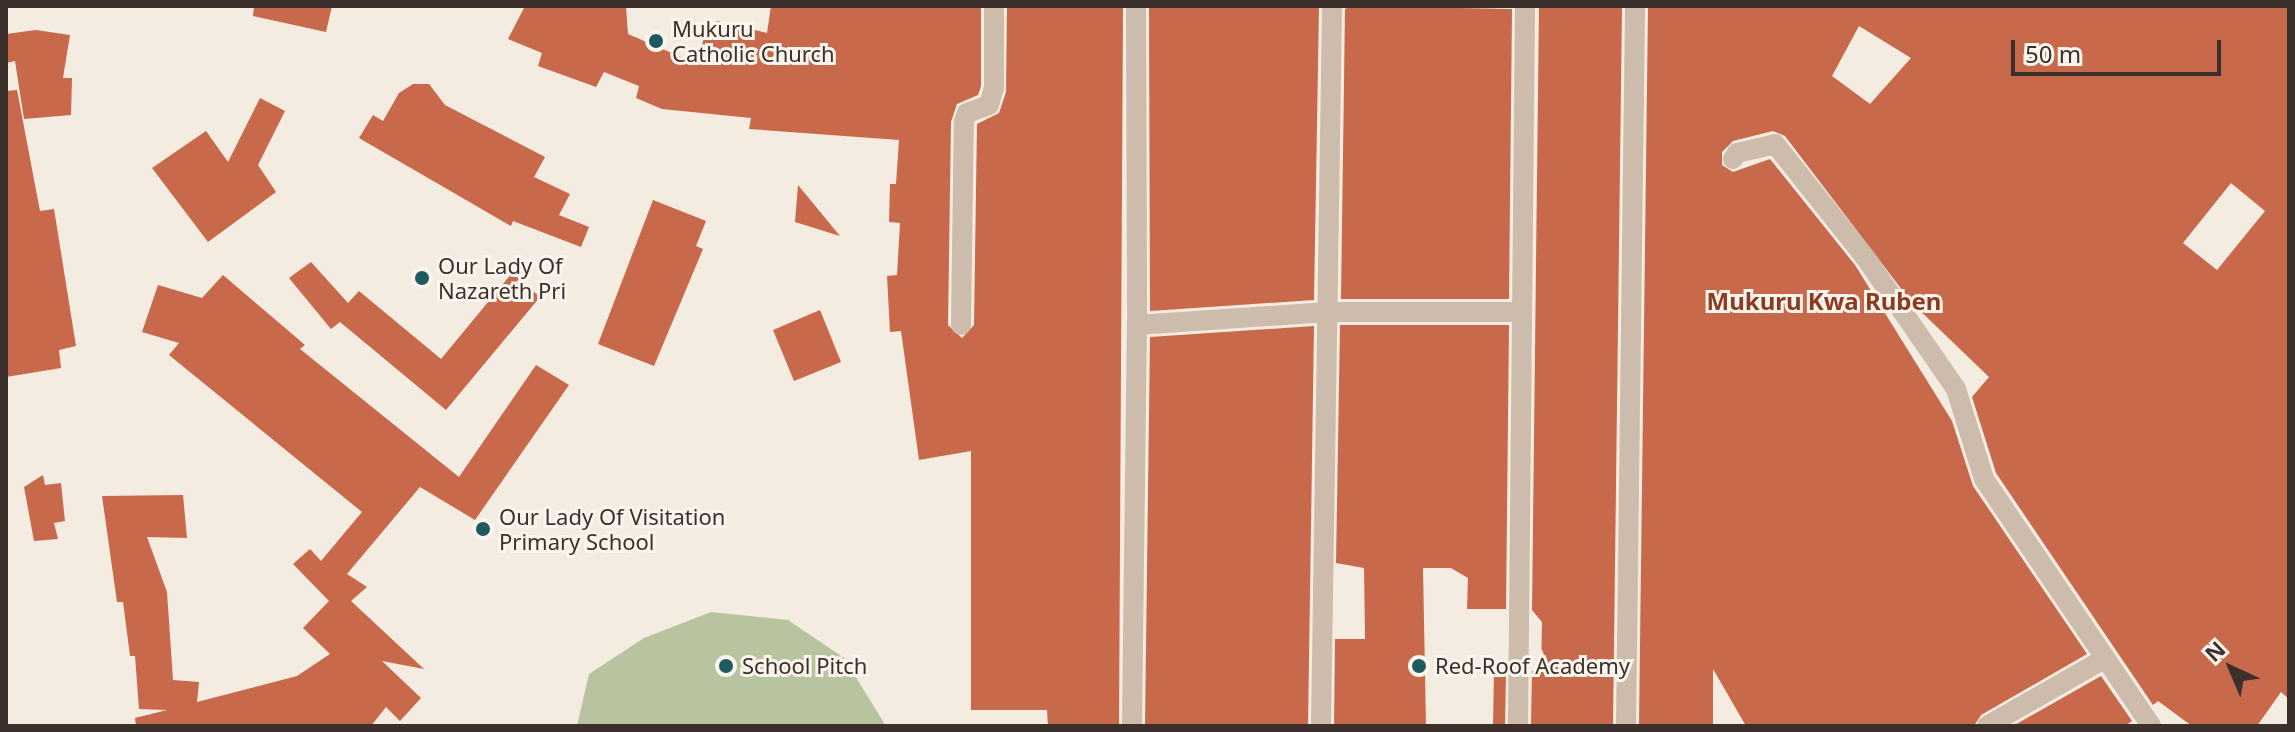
<!DOCTYPE html>
<style>
body{margin:0}
#map{position:relative;width:2295px;height:732px;overflow:hidden;background:#f4ebe1;font-family:"Noto Sans",sans-serif}
div>[style]{position:absolute}
.green>*{inset:0;background:#b8c4a0}
.building>*{inset:0;background:#c8694b}
.minor>*{height:20px;margin:-10px;padding:0 10px;transform-origin:10px;border-radius:10px;background:#cdbbac}
.dots>*{width:22px;height:22px;translate:-50% -50%;box-sizing:border-box;border:4px solid #fbf5ee;border-radius:50%}
span{translate:-50% -50%;white-space:nowrap;text-align:center;line-height:1.15;-webkit-text-stroke:6px #fbf5ee;paint-order:stroke}
.poi-label{font-size:22px;color:#3b302b}
.left{translate:0 -50%;text-align:left}
.neighbourhood-label{font-size:24px;color:#8c3b22;font-weight:700}
.frame{position:absolute;inset:0;border:8px solid #3b302b;pointer-events:none}
.north{position:absolute;left:2191px;top:628px;width:80px;height:80px;-webkit-text-stroke:6px #fbf5ee;paint-order:stroke;rotate:316deg;font-size:22px;font-weight:700;line-height:32px;text-align:center;color:#3b302b}
.north::after{content:'';display:block;margin:auto;width:28px;height:36px;background:#3b302b;clip-path:polygon(50% 0,100% 100%,50% 72%,0 100%)}
.scale{position:absolute;left:2011px;top:40px;width:210px;height:36px;box-sizing:border-box;border:4px solid #3b302b;border-top:0;padding-left:10px;font-size:24px;line-height:28px;white-space:nowrap;color:#3b302b;-webkit-text-stroke:6px #fbf5ee;paint-order:stroke}
</style>
<div id="map">
<div class="green">
<i style="clip-path:polygon(711px 612px,788px 620px,844px 658px,886px 726px,577px 726px,589px 674px,644px 638px)"></i>
</div>
<div class="building">
<i style="clip-path:polygon(254px 6px,332px 6px,326px 32px,253px 16px)"></i>
<i style="clip-path:polygon(525px 6px,626px 6px,628px 34px,697px 64px,706px 30px,714px 32px,717px 21px,767px 33px,771px 6px,981px 6px,981px 86px,978px 95px,957px 104px,951px 122px,948px 325px,962px 338px,974px 325px,977px 124px,999px 113px,1006px 92px,1007px 6px,1123px 6px,1119px 726px,1048px 726px,1047px 710px,971px 710px,971px 451px,919px 460px,901px 331px,890px 332px,887px 276px,897px 275px,900px 223px,889px 222px,890px 184px,896px 184px,899px 140px,749px 129px,751px 118px,662px 109px,636px 98px,639px 86px,604px 72px,596px 87px,538px 66px,542px 53px,508px 39px)"></i>
<i style="clip-path:polygon(1149px 6px,1319px 7px,1314px 300px,1150px 311px)"></i>
<i style="clip-path:polygon(1353px 6px,1512px 9px,1509px 299px,1341px 299px,1345px 9px)"></i>
<i style="clip-path:polygon(1539px 6px,1622px 6px,1613px 726px,1531px 726px,1532px 671px,1541px 671px,1542px 622px,1532px 610px)"></i>
<i style="clip-path:polygon(evenodd,1648px 6px,2289px 6px,2289px 699px,2281px 692px,2257px 726px,2192px 726px,2158px 701px,2153px 705px,1996px 473px,1972px 397px,1989px 377px,1912px 303px,1785px 136px,1773px 131px,1733px 141px,1722px 152px,1722px 165px,1733px 172px,1770px 159px,1855px 265px,1952px 421px,1973px 486px,2087px 654px,1981px 715px,1974px 726px,1746px 726px,1713px 669px,1713px 726px,1639px 726px,1648px 6px,1859px 26px,1911px 58px,1870px 104px,1832px 76px,1859px 26px,1648px 6px,2231px 183px,2265px 211px,2217px 270px,2183px 243px,2231px 183px)"></i>
<i style="clip-path:polygon(36px 30px,70px 35px,63px 78px,72px 78px,71px 115px,24px 119px,15px 61px,6px 63px,6px 34px)"></i>
<i style="clip-path:polygon(413px 84px,429px 84px,445px 105px,545px 157px,534px 177px,570px 194px,559px 215px,589px 227px,581px 247px,513px 221px,511px 226px,359px 138px,373px 115px,383px 121px,399px 93px)"></i>
<i style="clip-path:polygon(17px 90px,40px 211px,54px 209px,76px 346px,59px 350px,61px 368px,6px 377px,6px 91px)"></i>
<i style="clip-path:polygon(260px 98px,285px 111px,258px 165px,276px 192px,208px 242px,152px 168px,206px 131px,228px 162px)"></i>
<i style="clip-path:polygon(798px 185px,840px 236px,795px 222px)"></i>
<i style="clip-path:polygon(653px 200px,706px 221px,696px 246px,703px 249px,654px 366px,598px 344px)"></i>
<i style="clip-path:polygon(311px 262px,348px 303px,359px 291px,441px 359px,512px 273px,540px 297px,446px 410px,340px 322px,331px 329px,289px 278px)"></i>
<i style="clip-path:polygon(223px 275px,305px 345px,300px 349px,459px 477px,536px 365px,569px 385px,475px 520px,420px 487px,347px 574px,367px 587px,351px 601px,424px 669px,382px 661px,421px 698px,400px 721px,386px 707px,371px 726px,136px 726px,135px 718px,167px 710px,139px 709px,135px 656px,130px 656px,123px 602px,117px 602px,102px 496px,183px 495px,187px 538px,147px 537px,167px 592px,173px 680px,199px 682px,197px 702px,297px 676px,330px 654px,303px 628px,329px 601px,293px 564px,310px 549px,321px 561px,362px 512px,169px 355px,179px 343px,142px 332px,158px 285px,202px 298px)"></i>
<i style="clip-path:polygon(820px 310px,841px 362px,794px 381px,773px 330px)"></i>
<i style="clip-path:polygon(1340px 325px,1509px 325px,1506px 609px,1467px 609px,1468px 578px,1451px 568px,1423px 568px,1426px 726px,1334px 726px,1335px 639px,1365px 639px,1364px 568px,1336px 563px)"></i>
<i style="clip-path:polygon(1314px 326px,1308px 726px,1145px 726px,1150px 337px)"></i>
<i style="clip-path:polygon(43px 475px,45px 485px,61px 483px,65px 521px,54px 523px,58px 539px,34px 541px,24px 487px)"></i>
<i style="clip-path:polygon(1494px 672px,1506px 672px,1505px 726px,1493px 726px)"></i>
<i style="clip-path:polygon(2101px 676px,2132px 721px,2125px 726px,2013px 726px)"></i>
</div>
<div class="minor">
<i style="left:1136px;top:6px;width:319px;rotate:89.8deg"></i>
<i style="left:1137px;top:325px;width:192px;rotate:-3.9deg"></i>
<i style="left:1329px;top:312px;width:193px"></i>
<i style="left:1733px;top:159px;width:7px;rotate:-56deg"></i>
<i style="left:1737px;top:153px;width:39px;rotate:-13deg"></i>
<i style="left:1775px;top:144px;width:144px;rotate:51.5deg"></i>
<i style="left:1865px;top:257px;width:160px;rotate:55.4deg"></i>
<i style="left:1956px;top:389px;width:94px;rotate:72.7deg"></i>
<i style="left:1984px;top:479px;width:298px;rotate:55.9deg"></i>
<i style="left:961px;top:325px;width:203px;rotate:-89.2deg"></i>
<i style="left:964px;top:122px;width:9px;rotate:-72deg"></i>
<i style="left:967px;top:113px;width:23px;rotate:-20deg"></i>
<i style="left:989px;top:105px;width:18px;rotate:-74deg"></i>
<i style="left:994px;top:88px;width:82px;rotate:-90deg"></i>
<i style="left:1132px;top:725px;width:400px;rotate:-89.3deg"></i>
<i style="left:1321px;top:726px;width:720px;rotate:-89.12deg"></i>
<i style="left:1518px;top:726px;width:720px;rotate:-89.44deg"></i>
<i style="left:1626px;top:726px;width:720px;rotate:-89.28deg"></i>
<i style="left:1987px;top:726px;width:135px;rotate:-29.8deg"></i>
</div>
<div class="dots">
<i style="left:656px;top:41px;background:#1f5a5e"></i>
<i style="left:422px;top:278px;background:#1f5a5e"></i>
<i style="left:483px;top:529px;background:#1f5a5e"></i>
<i style="left:726px;top:666px;background:#1f5a5e"></i>
<i style="left:1419px;top:666px;background:#1f5a5e"></i>
</div>
<div class="poi-label">
<span class="left" style="left:672px;top:41px">Mukuru<br>Catholic Church</span>
<span class="left" style="left:438px;top:278px">Our Lady Of<br>Nazareth Pri</span>
<span class="left" style="left:499px;top:529px">Our Lady Of Visitation<br>Primary School</span>
<span class="left" style="left:742px;top:666px">School Pitch</span>
<span class="left" style="left:1435px;top:666px">Red-Roof Academy</span>
</div>
<div class="neighbourhood-label">
<span style="left:1824px;top:301px">Mukuru Kwa Ruben</span>
</div>
<div class="frame"></div>
<div class="north">N</div>
<div class="scale">50 m</div>
</div>
